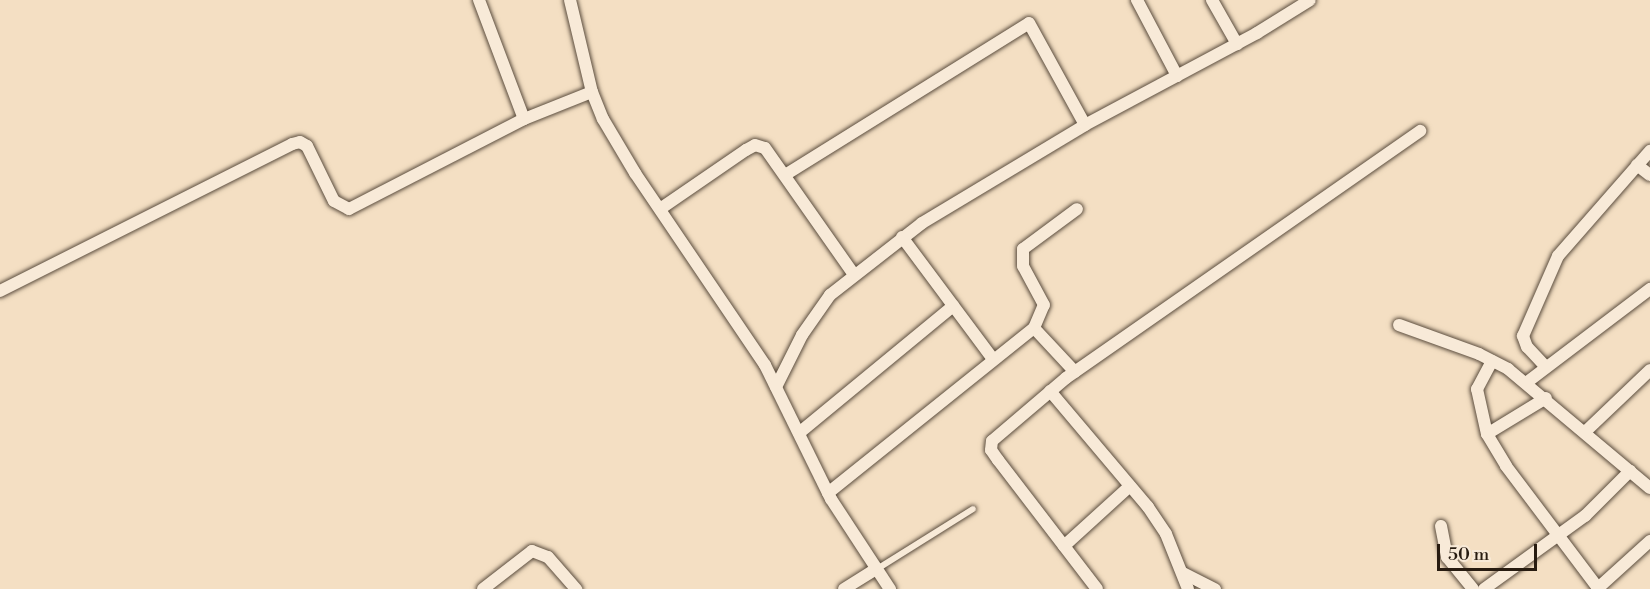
<!DOCTYPE html>
<style>
body{margin:0}
#map{position:relative;width:1650px;height:589px;overflow:hidden;background:#f4dfc3;font-family:"Libre Bodoni",serif}
div>[style]{position:absolute}
.roads{filter:drop-shadow(0 0 2px #5b4d3e) drop-shadow(0 0 2px #5b4d3e)}
.lane>*{height:6px;margin:-3px;padding:0 3px;transform-origin:3px;border-radius:3px;background:#f8ead8}
.street>*{height:12px;margin:-6px;padding:0 6px;transform-origin:6px;border-radius:6px;background:#f8ead8}
span{translate:-50% -50%;white-space:nowrap;text-align:center;line-height:1.15;-webkit-text-stroke:5px #f8ead8;paint-order:stroke}
.scale{position:absolute;left:1437px;top:544px;width:100px;height:27px;box-sizing:border-box;border:3px solid #281c11;border-top:0;padding-left:8px;font-size:18px;line-height:21px;white-space:nowrap;color:#281c11;-webkit-text-stroke:4px #f8ead8;paint-order:stroke}
</style>
<div id="map">
<div class="roads">
<div class="lane">
<i style="left:877px;top:569px;width:113px;rotate:-32deg"></i>
</div>
<div class="street">
<i style="left:479px;top:0;width:127px;rotate:69.3deg"></i>
<i style="left:570px;top:0;width:95px;rotate:76.6deg"></i>
<i style="left:592px;top:92px;width:29px;rotate:68deg"></i>
<i style="left:603px;top:119px;width:63px;rotate:59.3deg"></i>
<i style="left:635px;top:173px;width:232px;rotate:55.9deg"></i>
<i style="left:765px;top:365px;width:149px;rotate:63.8deg"></i>
<i style="left:831px;top:499px;width:108px;rotate:56.8deg"></i>
<i style="left:1137px;top:0;width:86px;rotate:62.2deg"></i>
<i style="left:1212px;top:0;width:51px;rotate:60.4deg"></i>
<i style="left:1637px;top:165px;width:16px;rotate:38deg"></i>
<i style="left:785px;top:175px;width:287px;rotate:-31.9deg"></i>
<i style="left:1029px;top:23px;width:116px;rotate:61.2deg"></i>
<i style="left:660px;top:209px;width:104px;rotate:-34.5deg"></i>
<i style="left:746px;top:150px;width:10px;rotate:-29deg"></i>
<i style="left:755px;top:145px;width:10px;rotate:17deg"></i>
<i style="left:765px;top:148px;width:153px;rotate:54.9deg"></i>
<i style="left:902px;top:237px;width:152px;rotate:53.3deg"></i>
<i style="left:0;top:291px;width:327px;rotate:-26.7deg"></i>
<i style="left:292px;top:144px;width:8px;rotate:-14deg"></i>
<i style="left:300px;top:142px;width:8px;rotate:30deg"></i>
<i style="left:307px;top:146px;width:61px;rotate:63.9deg"></i>
<i style="left:334px;top:201px;width:17px;rotate:28deg"></i>
<i style="left:349px;top:209px;width:197px;rotate:-27.2deg"></i>
<i style="left:524px;top:119px;width:73px;rotate:-21.7deg"></i>
<i style="left:1399px;top:325px;width:85px;rotate:19.9deg"></i>
<i style="left:1479px;top:354px;width:33px;rotate:27deg"></i>
<i style="left:1508px;top:369px;width:185px;rotate:40deg"></i>
<i style="left:1034px;top:328px;width:60px;rotate:47deg"></i>
<i style="left:1492px;top:361px;width:32px;rotate:118deg"></i>
<i style="left:1477px;top:389px;width:46px;rotate:77.5deg"></i>
<i style="left:1487px;top:434px;width:37px;rotate:59deg"></i>
<i style="left:1506px;top:466px;width:153px;rotate:53deg"></i>
<i style="left:1545px;top:366px;width:26px;rotate:-133deg"></i>
<i style="left:1527px;top:347px;width:12px;rotate:-110deg"></i>
<i style="left:1523px;top:336px;width:87px;rotate:-66.4deg"></i>
<i style="left:1558px;top:256px;width:140px;rotate:-48.8deg"></i>
<i style="left:1526px;top:383px;width:156px;rotate:-37.2deg"></i>
<i style="left:776px;top:387px;width:58px;rotate:-63.4deg"></i>
<i style="left:802px;top:335px;width:49px;rotate:-55deg"></i>
<i style="left:830px;top:295px;width:117px;rotate:-38deg"></i>
<i style="left:922px;top:223px;width:190px;rotate:-31deg"></i>
<i style="left:1085px;top:125px;width:195px;rotate:-28.1deg"></i>
<i style="left:1257px;top:33px;width:62px;rotate:-31.9deg"></i>
<i style="left:1050px;top:391px;width:152px;rotate:49.8deg"></i>
<i style="left:1148px;top:507px;width:32px;rotate:56deg"></i>
<i style="left:1166px;top:534px;width:59px;rotate:68.2deg"></i>
<i style="left:1585px;top:432px;width:90px;rotate:-43.6deg"></i>
<i style="left:799px;top:433px;width:200px;rotate:-39.5deg"></i>
<i style="left:1487px;top:434px;width:69px;rotate:-31.4deg"></i>
<i style="left:828px;top:493px;width:264px;rotate:-38.7deg"></i>
<i style="left:1034px;top:328px;width:25px;rotate:-67deg"></i>
<i style="left:1044px;top:305px;width:44px;rotate:-118.3deg"></i>
<i style="left:1023px;top:266px;width:17px;rotate:-90deg"></i>
<i style="left:1023px;top:249px;width:67px;rotate:-36.5deg"></i>
<i style="left:1441px;top:526px;width:32px;rotate:79deg"></i>
<i style="left:1447px;top:557px;width:41px;rotate:50.9deg"></i>
<i style="left:1064px;top:546px;width:89px;rotate:-42.3deg"></i>
<i style="left:1183px;top:573px;width:36px;rotate:27deg"></i>
<i style="left:483px;top:589px;width:62px;rotate:-37.8deg"></i>
<i style="left:532px;top:551px;width:17px;rotate:21deg"></i>
<i style="left:548px;top:557px;width:43px;rotate:48.8deg"></i>
<i style="left:844px;top:589px;width:38px;rotate:-32deg"></i>
<i style="left:1097px;top:589px;width:163px;rotate:-127.5deg"></i>
<i style="left:998px;top:460px;width:12px;rotate:-125deg"></i>
<i style="left:991px;top:450px;width:9px;rotate:-84deg"></i>
<i style="left:992px;top:441px;width:97px;rotate:-40.4deg"></i>
<i style="left:1066px;top:378px;width:432px;rotate:-34.9deg"></i>
<i style="left:1484px;top:589px;width:125px;rotate:-35.9deg"></i>
<i style="left:1585px;top:516px;width:64px;rotate:-45deg"></i>
<i style="left:1597px;top:589px;width:72px;rotate:-42.2deg"></i>
</div>
</div>
<div class="scale">50 m</div>
</div>
